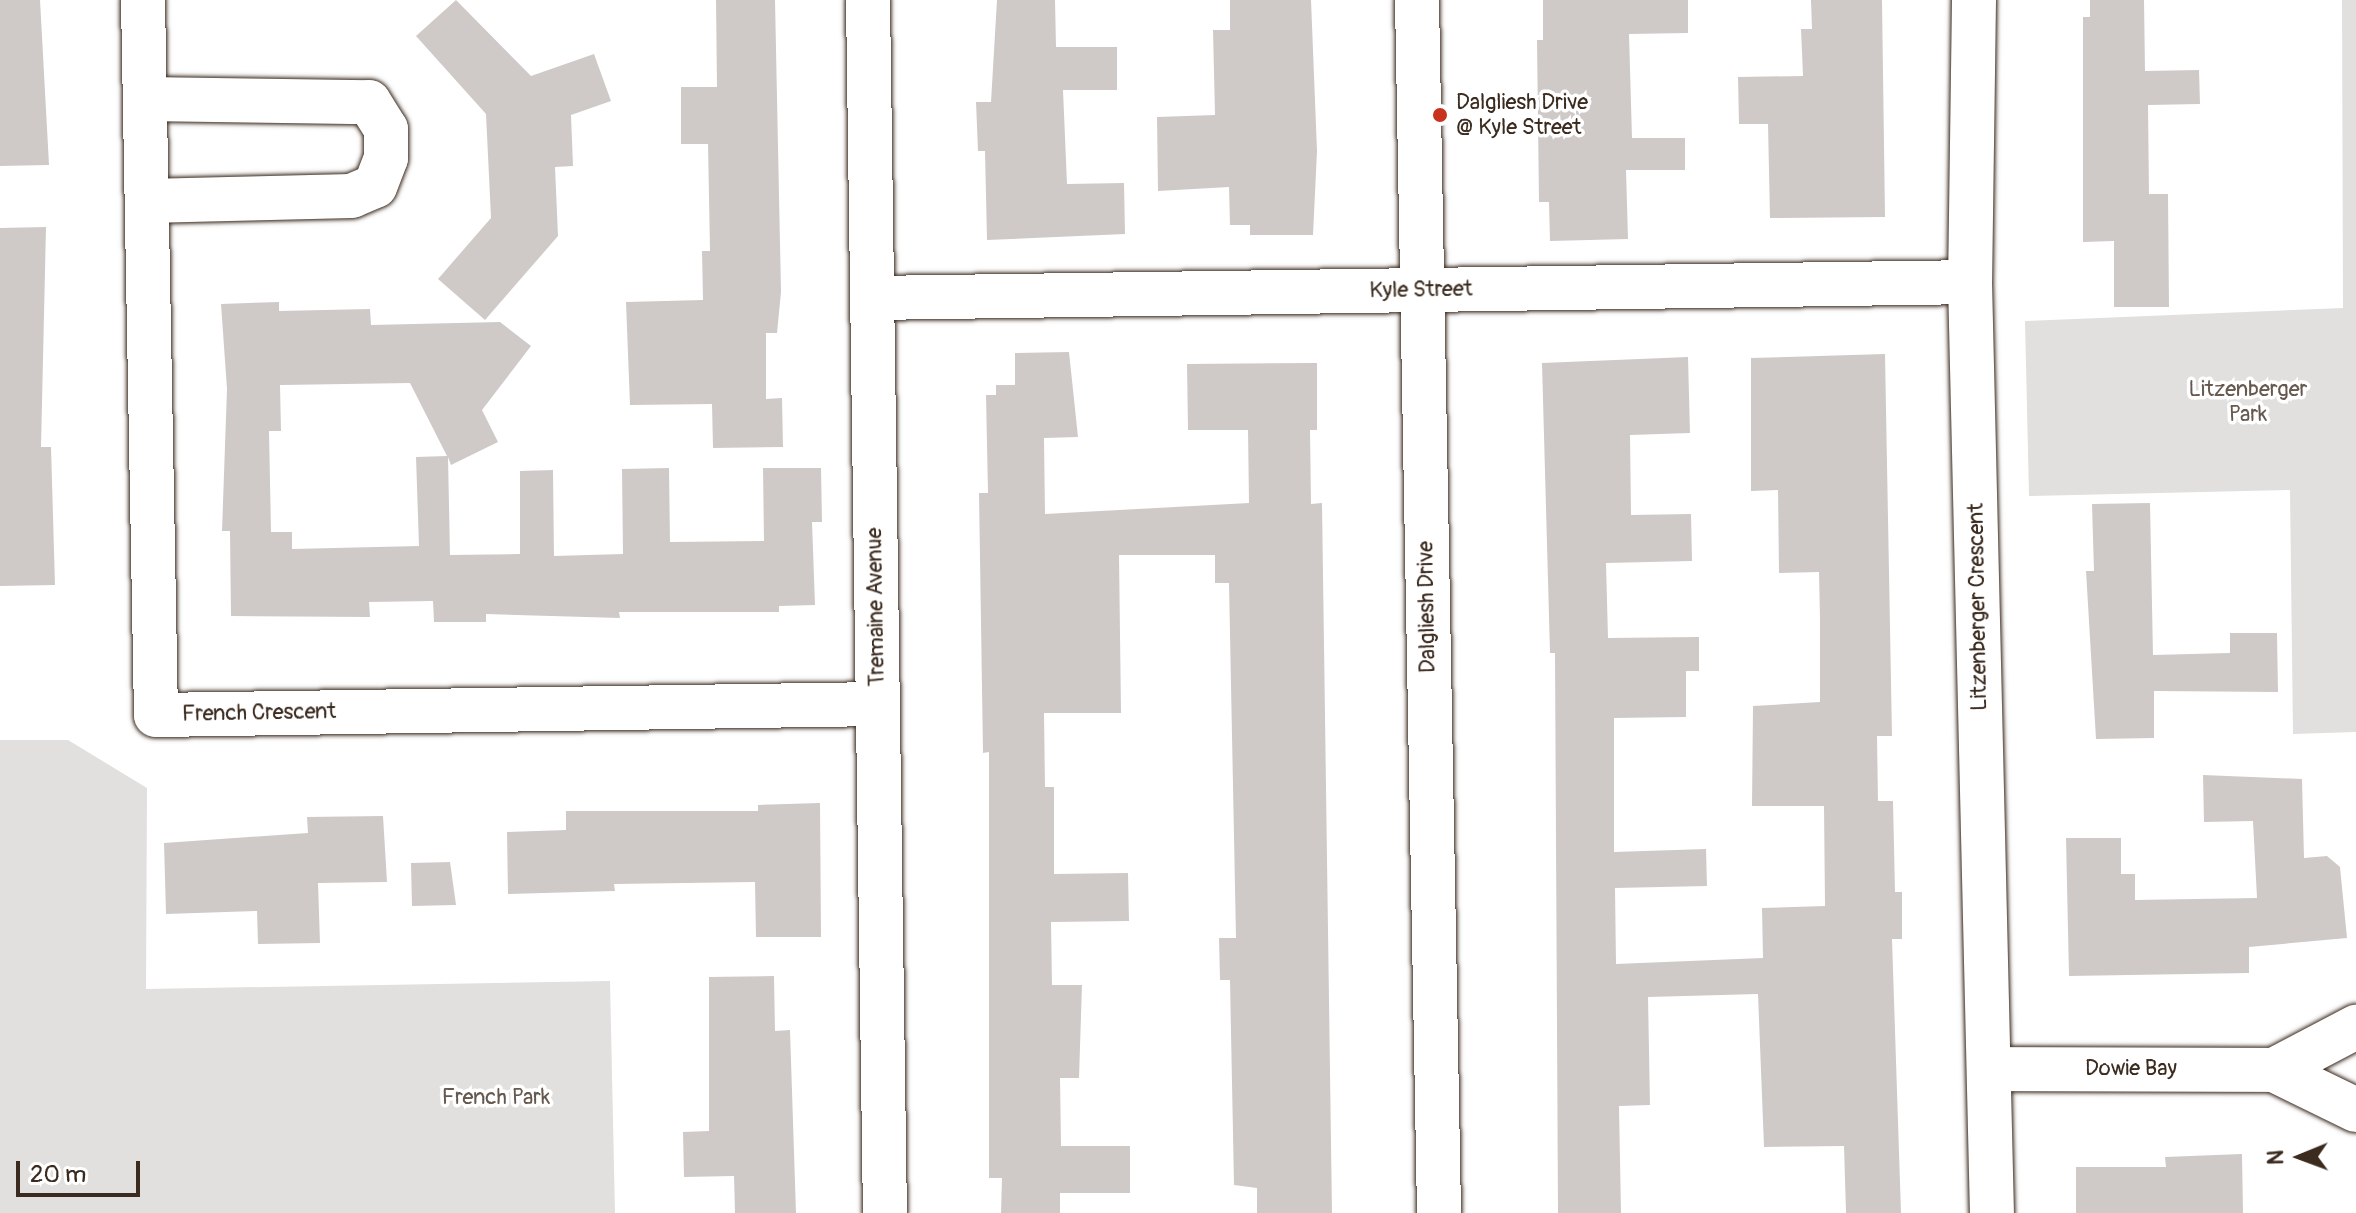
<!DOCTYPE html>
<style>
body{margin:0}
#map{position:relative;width:2356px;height:1213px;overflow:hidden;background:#fff;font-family:Pangolin,sans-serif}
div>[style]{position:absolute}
.green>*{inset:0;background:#e2e0de}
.building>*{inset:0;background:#cfcac7}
.roads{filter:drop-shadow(0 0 2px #3b2a1e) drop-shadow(0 0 2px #3b2a1e)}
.street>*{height:44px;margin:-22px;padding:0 22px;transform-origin:22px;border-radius:22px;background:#fff}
.secondary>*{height:44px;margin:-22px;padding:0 22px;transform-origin:22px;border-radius:22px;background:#fff}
.dots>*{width:22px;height:22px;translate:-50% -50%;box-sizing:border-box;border:4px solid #fff;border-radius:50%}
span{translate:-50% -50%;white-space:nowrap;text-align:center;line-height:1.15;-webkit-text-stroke:7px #fff;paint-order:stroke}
.poi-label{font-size:22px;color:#3b2a1e}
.left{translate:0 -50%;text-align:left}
.street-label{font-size:22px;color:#3b2a1e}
.park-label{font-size:22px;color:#65584e}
.north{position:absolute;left:2260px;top:1117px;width:80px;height:80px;-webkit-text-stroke:6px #fff;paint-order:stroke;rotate:269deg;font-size:22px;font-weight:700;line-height:32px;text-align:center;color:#3b2a1e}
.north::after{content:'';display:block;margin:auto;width:28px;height:36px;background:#3b2a1e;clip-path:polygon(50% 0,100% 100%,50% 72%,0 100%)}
.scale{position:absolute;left:16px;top:1161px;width:124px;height:36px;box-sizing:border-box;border:4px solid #3b2a1e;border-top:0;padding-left:10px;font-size:24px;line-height:28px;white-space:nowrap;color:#3b2a1e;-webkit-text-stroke:6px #fff;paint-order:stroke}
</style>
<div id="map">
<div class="green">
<i style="clip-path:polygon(2342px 0,2356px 0,2356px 732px,2293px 734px,2290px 490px,2029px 496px,2025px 321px,2343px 308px)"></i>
<i style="clip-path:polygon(0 740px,68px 740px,147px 788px,146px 989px,610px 981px,615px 1213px,0 1213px)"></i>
</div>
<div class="building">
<i style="clip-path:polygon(0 0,40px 0,49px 165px,0 166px)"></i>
<i style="clip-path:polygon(456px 0,531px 76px,594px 54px,611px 101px,571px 115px,573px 166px,555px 167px,558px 236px,485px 320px,438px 279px,491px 218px,486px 114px,416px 36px)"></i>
<i style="clip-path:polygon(716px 0,775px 0,781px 292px,777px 333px,766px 333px,766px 399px,782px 398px,783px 447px,713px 448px,712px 404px,630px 405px,626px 302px,703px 300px,702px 251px,710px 251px,708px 144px,681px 144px,681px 87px,717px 87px)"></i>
<i style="clip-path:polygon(997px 0,1055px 0,1056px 47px,1117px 47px,1117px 90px,1063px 90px,1067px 184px,1124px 183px,1125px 234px,987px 240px,985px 151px,978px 151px,976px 102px,991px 102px)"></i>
<i style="clip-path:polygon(1230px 0,1311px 0,1317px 151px,1313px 235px,1250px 235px,1250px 225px,1230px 225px,1229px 187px,1158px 191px,1157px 117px,1215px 115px,1213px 30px,1230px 30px)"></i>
<i style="clip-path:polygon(1543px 0,1688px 0,1688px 33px,1629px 34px,1632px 138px,1685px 138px,1685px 170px,1626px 170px,1628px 239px,1550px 241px,1549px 202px,1539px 202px,1537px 40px,1543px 40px)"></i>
<i style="clip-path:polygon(1811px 0,1882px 0,1885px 217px,1770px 218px,1768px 124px,1739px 124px,1738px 77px,1803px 76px,1801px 29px,1812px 29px)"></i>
<i style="clip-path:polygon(2090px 0,2144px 0,2145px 71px,2199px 70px,2200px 104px,2148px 105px,2149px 194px,2168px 194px,2169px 307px,2114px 307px,2114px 241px,2083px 242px,2083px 17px,2090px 17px)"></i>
<i style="clip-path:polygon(46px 227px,41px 447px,51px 447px,55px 585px,0 586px,0 228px)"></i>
<i style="clip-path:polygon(evenodd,279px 302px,279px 311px,370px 309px,371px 325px,500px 322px,531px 346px,482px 410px,498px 442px,451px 465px,448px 457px,450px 555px,520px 554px,520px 471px,553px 470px,554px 556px,623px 554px,622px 469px,669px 468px,670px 542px,764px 541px,763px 468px,821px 468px,822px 522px,812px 522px,815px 605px,779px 606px,779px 612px,619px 612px,620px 618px,486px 614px,486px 622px,434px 622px,433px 601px,369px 602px,370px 617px,231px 616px,230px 531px,222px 531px,227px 389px,221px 304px,279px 302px,410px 383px,447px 456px,416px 457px,419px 546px,292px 549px,292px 532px,271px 532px,269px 431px,281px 431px,280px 385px,410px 383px)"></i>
<i style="clip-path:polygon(1069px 352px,1078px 437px,1044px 438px,1045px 514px,1249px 503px,1248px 430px,1188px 430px,1187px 364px,1317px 363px,1317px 430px,1310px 430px,1311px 504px,1322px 503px,1332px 1213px,1257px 1213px,1257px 1188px,1234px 1185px,1230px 980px,1220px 980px,1219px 938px,1236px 938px,1229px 583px,1215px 583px,1215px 555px,1119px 555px,1121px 713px,1044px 713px,1045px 787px,1054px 787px,1054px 874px,1128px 873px,1129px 921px,1051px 922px,1052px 985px,1082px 985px,1079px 1078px,1060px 1078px,1061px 1146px,1130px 1146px,1130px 1193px,1060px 1193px,1060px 1213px,1001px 1213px,1002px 1178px,989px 1178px,989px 752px,983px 753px,979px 493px,988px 493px,986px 395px,996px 395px,996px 385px,1015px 385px,1015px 353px)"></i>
<i style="clip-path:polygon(1885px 354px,1892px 736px,1877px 736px,1878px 801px,1893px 801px,1895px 892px,1902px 892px,1902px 939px,1892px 939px,1901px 1213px,1846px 1213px,1844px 1146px,1764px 1147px,1758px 994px,1648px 997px,1650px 1105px,1619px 1106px,1621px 1213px,1558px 1213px,1555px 653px,1550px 653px,1542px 363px,1688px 357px,1690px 433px,1630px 435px,1631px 515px,1691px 514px,1692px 561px,1606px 563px,1608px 638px,1699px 637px,1699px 671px,1686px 671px,1686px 717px,1614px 718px,1614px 852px,1706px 849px,1707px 886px,1615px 888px,1616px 964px,1763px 958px,1762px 908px,1825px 906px,1824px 806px,1752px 806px,1753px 706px,1820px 702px,1820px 619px,1819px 572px,1779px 573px,1778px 490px,1751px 491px,1751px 358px)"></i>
<i style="clip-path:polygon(2150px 503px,2153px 655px,2230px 653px,2230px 633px,2277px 633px,2278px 692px,2154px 691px,2154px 738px,2096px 739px,2086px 571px,2094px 571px,2092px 504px)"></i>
<i style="clip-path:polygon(2203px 775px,2302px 779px,2304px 858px,2327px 856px,2340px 867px,2347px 938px,2249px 947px,2249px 973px,2069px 976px,2066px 838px,2121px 838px,2121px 874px,2135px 874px,2135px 900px,2257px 898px,2253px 821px,2204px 822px)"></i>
<i style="clip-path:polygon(820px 803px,821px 937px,756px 937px,755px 882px,614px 884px,615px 891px,508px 894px,507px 832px,566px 830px,566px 811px,758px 811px,758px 805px)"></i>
<i style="clip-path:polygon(383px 816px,387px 882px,318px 883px,320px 943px,258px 944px,257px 911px,166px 914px,164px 843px,308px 833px,307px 817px)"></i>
<i style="clip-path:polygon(450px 862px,456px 905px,412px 906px,411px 863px)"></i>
<i style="clip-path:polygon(774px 976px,775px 1031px,790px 1030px,796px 1213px,735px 1213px,734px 1176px,684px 1177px,683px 1132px,709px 1131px,709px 977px)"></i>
<i style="clip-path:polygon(2242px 1154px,2243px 1213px,2076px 1213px,2076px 1167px,2166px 1167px,2165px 1157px)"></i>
</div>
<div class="roads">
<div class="street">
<i style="left:143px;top:0;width:715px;rotate:88.96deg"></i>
<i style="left:156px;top:715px;width:721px;rotate:-0.87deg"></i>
<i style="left:868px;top:0;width:1213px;rotate:89.2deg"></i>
<i style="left:1974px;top:0;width:282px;rotate:90.8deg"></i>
<i style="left:1970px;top:282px;width:931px;rotate:88.65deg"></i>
<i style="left:145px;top:99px;width:224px;rotate:0.8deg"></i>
<i style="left:369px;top:102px;width:32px;rotate:58deg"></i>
<i style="left:386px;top:129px;width:29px;rotate:90deg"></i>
<i style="left:386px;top:158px;width:30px;rotate:111deg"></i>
<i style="left:375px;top:186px;width:25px;rotate:157deg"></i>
<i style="left:352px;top:196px;width:205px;rotate:178.6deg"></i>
<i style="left:872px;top:298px;width:1098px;rotate:-0.83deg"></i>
<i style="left:1989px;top:1069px;width:285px;rotate:0.2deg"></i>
<i style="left:2274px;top:1070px;width:91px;rotate:26deg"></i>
<i style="left:2274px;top:1070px;width:93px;rotate:-27.7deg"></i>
</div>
<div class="secondary">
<i style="left:1417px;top:0;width:1213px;rotate:88.96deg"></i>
</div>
</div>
<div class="dots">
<i style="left:1440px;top:115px;background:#c8321e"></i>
</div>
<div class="poi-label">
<span class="left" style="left:1456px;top:115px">Dalgliesh Drive<br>@ Kyle Street</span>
</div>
<div class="street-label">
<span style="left:1421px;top:290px;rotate:-1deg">Kyle Street</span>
<span style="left:876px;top:607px;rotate:-91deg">Tremaine Avenue</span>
<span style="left:1427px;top:607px;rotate:-91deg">Dalgliesh Drive</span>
<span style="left:1978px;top:607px;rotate:-91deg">Litzenberger Crescent</span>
<span style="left:259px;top:713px;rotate:-1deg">French Crescent</span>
<span style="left:2131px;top:1069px">Dowie Bay</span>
</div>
<div class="park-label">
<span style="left:2248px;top:402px">Litzenberger<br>Park</span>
<span style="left:496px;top:1098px">French Park</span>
</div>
<div class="north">N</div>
<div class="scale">20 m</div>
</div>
